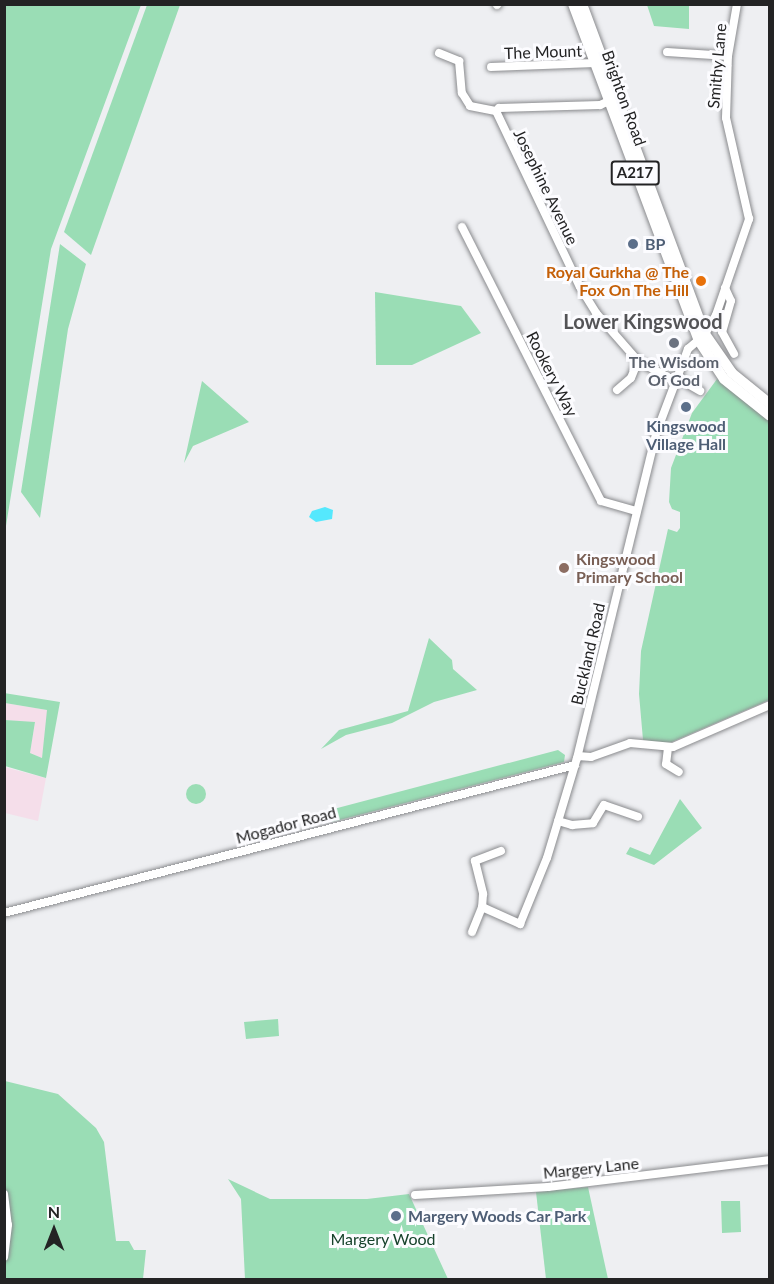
<!DOCTYPE html>
<style>
body{margin:0}
#map{position:relative;width:774px;height:1284px;overflow:hidden;background:#eeeff2;font-family:Lato,sans-serif}
div>[style]{position:absolute}
.industrial>*{inset:0;background:#f5deea}
.green>*{inset:0;background:#9addb5}
.round{border-radius:50%}
.water>*{inset:0;background:#55e8fd}
.roads{filter:drop-shadow(0 0 2px #8a8b8e) drop-shadow(0 0 2px #8a8b8e)}
.minor>*{height:8px;margin:-4px;padding:0 4px;transform-origin:4px;border-radius:4px;background:#fff}
.highway>*{height:10px;margin:-5px;padding:0 5px;transform-origin:5px;border-radius:5px;background:#fff}
.dots>*{width:16px;height:16px;translate:-50% -50%;box-sizing:border-box;border:3px solid #fcfcff;border-radius:50%}
span{translate:-50% -50%;white-space:nowrap;text-align:center;line-height:1.15;-webkit-text-stroke:6px #fcfcff;paint-order:stroke}
.shield-label span{padding:2px 4px;background:#fcfcff;border:2px solid;border-radius:4px;-webkit-text-stroke-width:0}
.shield-label{font-size:15px;color:#232324;font-weight:700}
.street-label{font-size:16px;color:#232324}
.service-label{font-size:16px;color:#4e5e75;font-weight:700}
.left{translate:0 -50%;text-align:left}
.food-label{font-size:16px;color:#c56008;font-weight:700}
.right{translate:-100% -50%;text-align:right}
.worship-label{font-size:16px;color:#5b616d;font-weight:700}
.education-label{font-size:16px;color:#785e54;font-weight:700}
.park-label{font-size:16px;color:#16422b}
.quarter-label{font-size:20px;color:#545457;font-weight:700}
.frame{position:absolute;inset:0;border:6px solid #232324;pointer-events:none}
.north{position:absolute;left:24px;top:1200px;width:60px;height:60px;-webkit-text-stroke:4px #fcfcff;paint-order:stroke;rotate:0deg;font-size:16px;font-weight:700;line-height:24px;text-align:center;color:#232324}
.north::after{content:'';display:block;margin:auto;width:21px;height:27px;background:#232324;clip-path:polygon(50% 0,100% 100%,50% 72%,0 100%)}
</style>
<div id="map">
<div class="industrial">
<i style="clip-path:polygon(4px 703px,48px 710px,42px 758px,30px 753px,35px 723px,5px 720px)"></i>
<i style="clip-path:polygon(4px 767px,46px 778px,38px 821px,5px 813px)"></i>
</div>
<div class="green">
<i style="clip-path:polygon(4px 5px,141px 5px,51px 249px,5px 532px)"></i>
<i style="clip-path:polygon(147px 5px,180px 5px,91px 255px,64px 232px)"></i>
<i style="clip-path:polygon(647px 5px,689px 5px,689px 29px,654px 26px)"></i>
<i style="clip-path:polygon(60px 244px,86px 264px,68px 329px,40px 518px,21px 492px)"></i>
<i style="clip-path:polygon(375px 292px,461px 306px,481px 333px,412px 365px,376px 365px)"></i>
<i style="clip-path:polygon(717px 379px,769px 421px,769px 700px,667px 744px,643px 740px,639px 694px,641px 651px,668px 529px,677px 532px,680px 528px,680px 512px,672px 509px,669px 502px,671px 468px,692px 413px)"></i>
<i style="clip-path:polygon(202px 381px,249px 422px,193px 446px,184px 463px)"></i>
<i style="clip-path:polygon(429px 638px,452px 660px,453px 669px,477px 690px,434px 702px,392px 723px,346px 735px,321px 749px,339px 730px,408px 711px)"></i>
<i style="clip-path:polygon(4px 693px,60px 702px,46px 778px,5px 766px,5px 720px,35px 722px,30px 753px,42px 758px,47px 710px,5px 703px)"></i>
<i style="clip-path:polygon(558px 750px,565px 755px,564px 762px,332px 822px,326px 811px)"></i>
<i class="round" style="left:186px;top:784px;width:20px;height:20px"></i>
<i style="clip-path:polygon(680px 799px,702px 828px,654px 865px,626px 854px,630px 847px,650px 855px)"></i>
<i style="clip-path:polygon(278px 1019px,279px 1036px,246px 1039px,244px 1022px)"></i>
<i style="clip-path:polygon(5px 1081px,58px 1094px,96px 1128px,104px 1142px,116px 1241px,129px 1241px,134px 1250px,146px 1250px,143px 1279px,5px 1280px)"></i>
<i style="clip-path:polygon(228px 1179px,270px 1199px,367px 1199px,409px 1194px,448px 1279px,245px 1279px,241px 1199px)"></i>
<i style="clip-path:polygon(588px 1187px,608px 1279px,546px 1279px,536px 1192px)"></i>
<i style="clip-path:polygon(721px 1201px,740px 1201px,741px 1232px,722px 1233px)"></i>
</div>
<div class="water">
<i style="clip-path:polygon(325px 507px,333px 510px,332px 519px,316px 522px,309px 517px,312px 511px)"></i>
</div>
<div class="roads">
<div class="minor">
<i style="left:497px;top:5px;width:1px;rotate:-45deg"></i>
<i style="left:667px;top:52px;width:61px;rotate:3.8deg"></i>
<i style="left:439px;top:53px;width:22px;rotate:22deg"></i>
<i style="left:459px;top:61px;width:32px;rotate:85deg"></i>
<i style="left:462px;top:93px;width:15px;rotate:58deg"></i>
<i style="left:470px;top:106px;width:26px;rotate:11deg"></i>
<i style="left:491px;top:67px;width:104px;rotate:-2.2deg"></i>
<i style="left:609px;top:101px;width:10px;rotate:156deg"></i>
<i style="left:600px;top:105px;width:101px;rotate:178.3deg"></i>
<i style="left:499px;top:108px;width:4px;rotate:135deg"></i>
<i style="left:496px;top:111px;width:195px;rotate:64.5deg"></i>
<i style="left:580px;top:287px;width:31px;rotate:58deg"></i>
<i style="left:596px;top:313px;width:64px;rotate:48.8deg"></i>
<i style="left:638px;top:361px;width:42px;rotate:28.4deg"></i>
<i style="left:462px;top:227px;width:307px;rotate:63.1deg"></i>
<i style="left:601px;top:501px;width:36px;rotate:16deg"></i>
<i style="left:725px;top:288px;width:14px;rotate:65deg"></i>
<i style="left:731px;top:301px;width:32px;rotate:106deg"></i>
<i style="left:722px;top:332px;width:25px;rotate:61deg"></i>
<i style="left:676px;top:377px;width:28px;rotate:30deg"></i>
<i style="left:617px;top:390px;width:18px;rotate:-41deg"></i>
<i style="left:631px;top:378px;width:18px;rotate:-68deg"></i>
<i style="left:668px;top:748px;width:16px;rotate:97deg"></i>
<i style="left:666px;top:764px;width:15px;rotate:32deg"></i>
<i style="left:578px;top:756px;width:13px;rotate:4deg"></i>
<i style="left:591px;top:757px;width:41px;rotate:-19.7deg"></i>
<i style="left:630px;top:743px;width:43px;rotate:5.3deg"></i>
<i style="left:673px;top:747px;width:106px;rotate:-23.4deg"></i>
<i style="left:558px;top:821px;width:15px;rotate:16deg"></i>
<i style="left:572px;top:825px;width:21px;rotate:-5deg"></i>
<i style="left:593px;top:823px;width:21px;rotate:-59deg"></i>
<i style="left:604px;top:805px;width:36px;rotate:19deg"></i>
<i style="left:501px;top:851px;width:28px;rotate:159deg"></i>
<i style="left:475px;top:861px;width:34px;rotate:76deg"></i>
<i style="left:483px;top:894px;width:13px;rotate:94deg"></i>
<i style="left:482px;top:907px;width:42px;rotate:24.1deg"></i>
<i style="left:520px;top:924px;width:71px;rotate:-67.8deg"></i>
<i style="left:547px;top:858px;width:104px;rotate:-73.3deg"></i>
<i style="left:577px;top:758px;width:337px;rotate:-76.3deg"></i>
<i style="left:657px;top:431px;width:88px;rotate:-69.3deg"></i>
<i style="left:688px;top:349px;width:23px;rotate:-41deg"></i>
<i style="left:705px;top:334px;width:22px;rotate:-60deg"></i>
<i style="left:716px;top:315px;width:102px;rotate:-71deg"></i>
<i style="left:749px;top:219px;width:104px;rotate:-102.8deg"></i>
<i style="left:726px;top:118px;width:62px;rotate:-88.2deg"></i>
<i style="left:728px;top:56px;width:53px;rotate:-80.2deg"></i>
<i style="left:4px;top:913px;width:590px;rotate:-14.53deg"></i>
<i style="left:472px;top:932px;width:27px;rotate:-68deg"></i>
<i style="left:4px;top:1194px;width:31px;rotate:83deg"></i>
<i style="left:8px;top:1225px;width:32px;rotate:97deg"></i>
<i style="left:415px;top:1195px;width:133px;rotate:-3.4deg"></i>
<i style="left:548px;top:1187px;width:224px;rotate:-6.9deg"></i>
</div>
<div class="highway">
<i style="left:573px;top:4px;width:360px;rotate:69.5deg"></i>
<i style="left:699px;top:341px;width:45px;rotate:56.7deg"></i>
<i style="left:724px;top:379px;width:59px;rotate:38.8deg"></i>
<i style="left:582px;top:4px;width:352px;rotate:69.6deg"></i>
<i style="left:705px;top:334px;width:47px;rotate:55.3deg"></i>
<i style="left:732px;top:373px;width:49px;rotate:39.2deg"></i>
</div>
</div>
<div class="dots">
<i style="left:633px;top:244px;background:#5c6f8a"></i>
<i style="left:701px;top:281px;background:#e8710a"></i>
<i style="left:674px;top:343px;background:#6b7280"></i>
<i style="left:686px;top:407px;background:#5c6f8a"></i>
<i style="left:564px;top:568px;background:#8d6e63"></i>
<i style="left:396px;top:1216px;background:#5c6f8a"></i>
</div>
<div class="shield-label">
<span style="left:635px;top:173px">A217</span>
</div>
<div class="street-label">
<span style="left:543px;top:52px;rotate:-2deg">The Mount</span>
<span style="left:717px;top:66px;rotate:-85deg">Smithy Lane</span>
<span style="left:624px;top:98px;rotate:70deg">Brighton Road</span>
<span style="left:546px;top:187px;rotate:64deg">Josephine Avenue</span>
<span style="left:552px;top:374px;rotate:63deg">Rookery Way</span>
<span style="left:588px;top:654px;rotate:-77deg">Buckland Road</span>
<span style="left:286px;top:825px;rotate:-15deg">Mogador Road</span>
<span style="left:591px;top:1168px;rotate:-6deg">Margery Lane</span>
</div>
<div class="service-label">
<span class="left" style="left:645px;top:244px">BP</span>
<span style="left:686px;top:435px">Kingswood<br>Village Hall</span>
<span class="left" style="left:408px;top:1216px">Margery Woods Car Park</span>
</div>
<div class="food-label">
<span class="right" style="left:689px;top:281px">Royal Gurkha @ The<br>Fox On The Hill</span>
</div>
<div class="worship-label">
<span style="left:674px;top:371px">The Wisdom<br>Of God</span>
</div>
<div class="education-label">
<span class="left" style="left:576px;top:568px">Kingswood<br>Primary School</span>
</div>
<div class="park-label">
<span style="left:383px;top:1239px">Margery Wood</span>
</div>
<div class="quarter-label">
<span style="left:643px;top:321px">Lower Kingswood</span>
</div>
<div class="frame"></div>
<div class="north">N</div>
</div>
